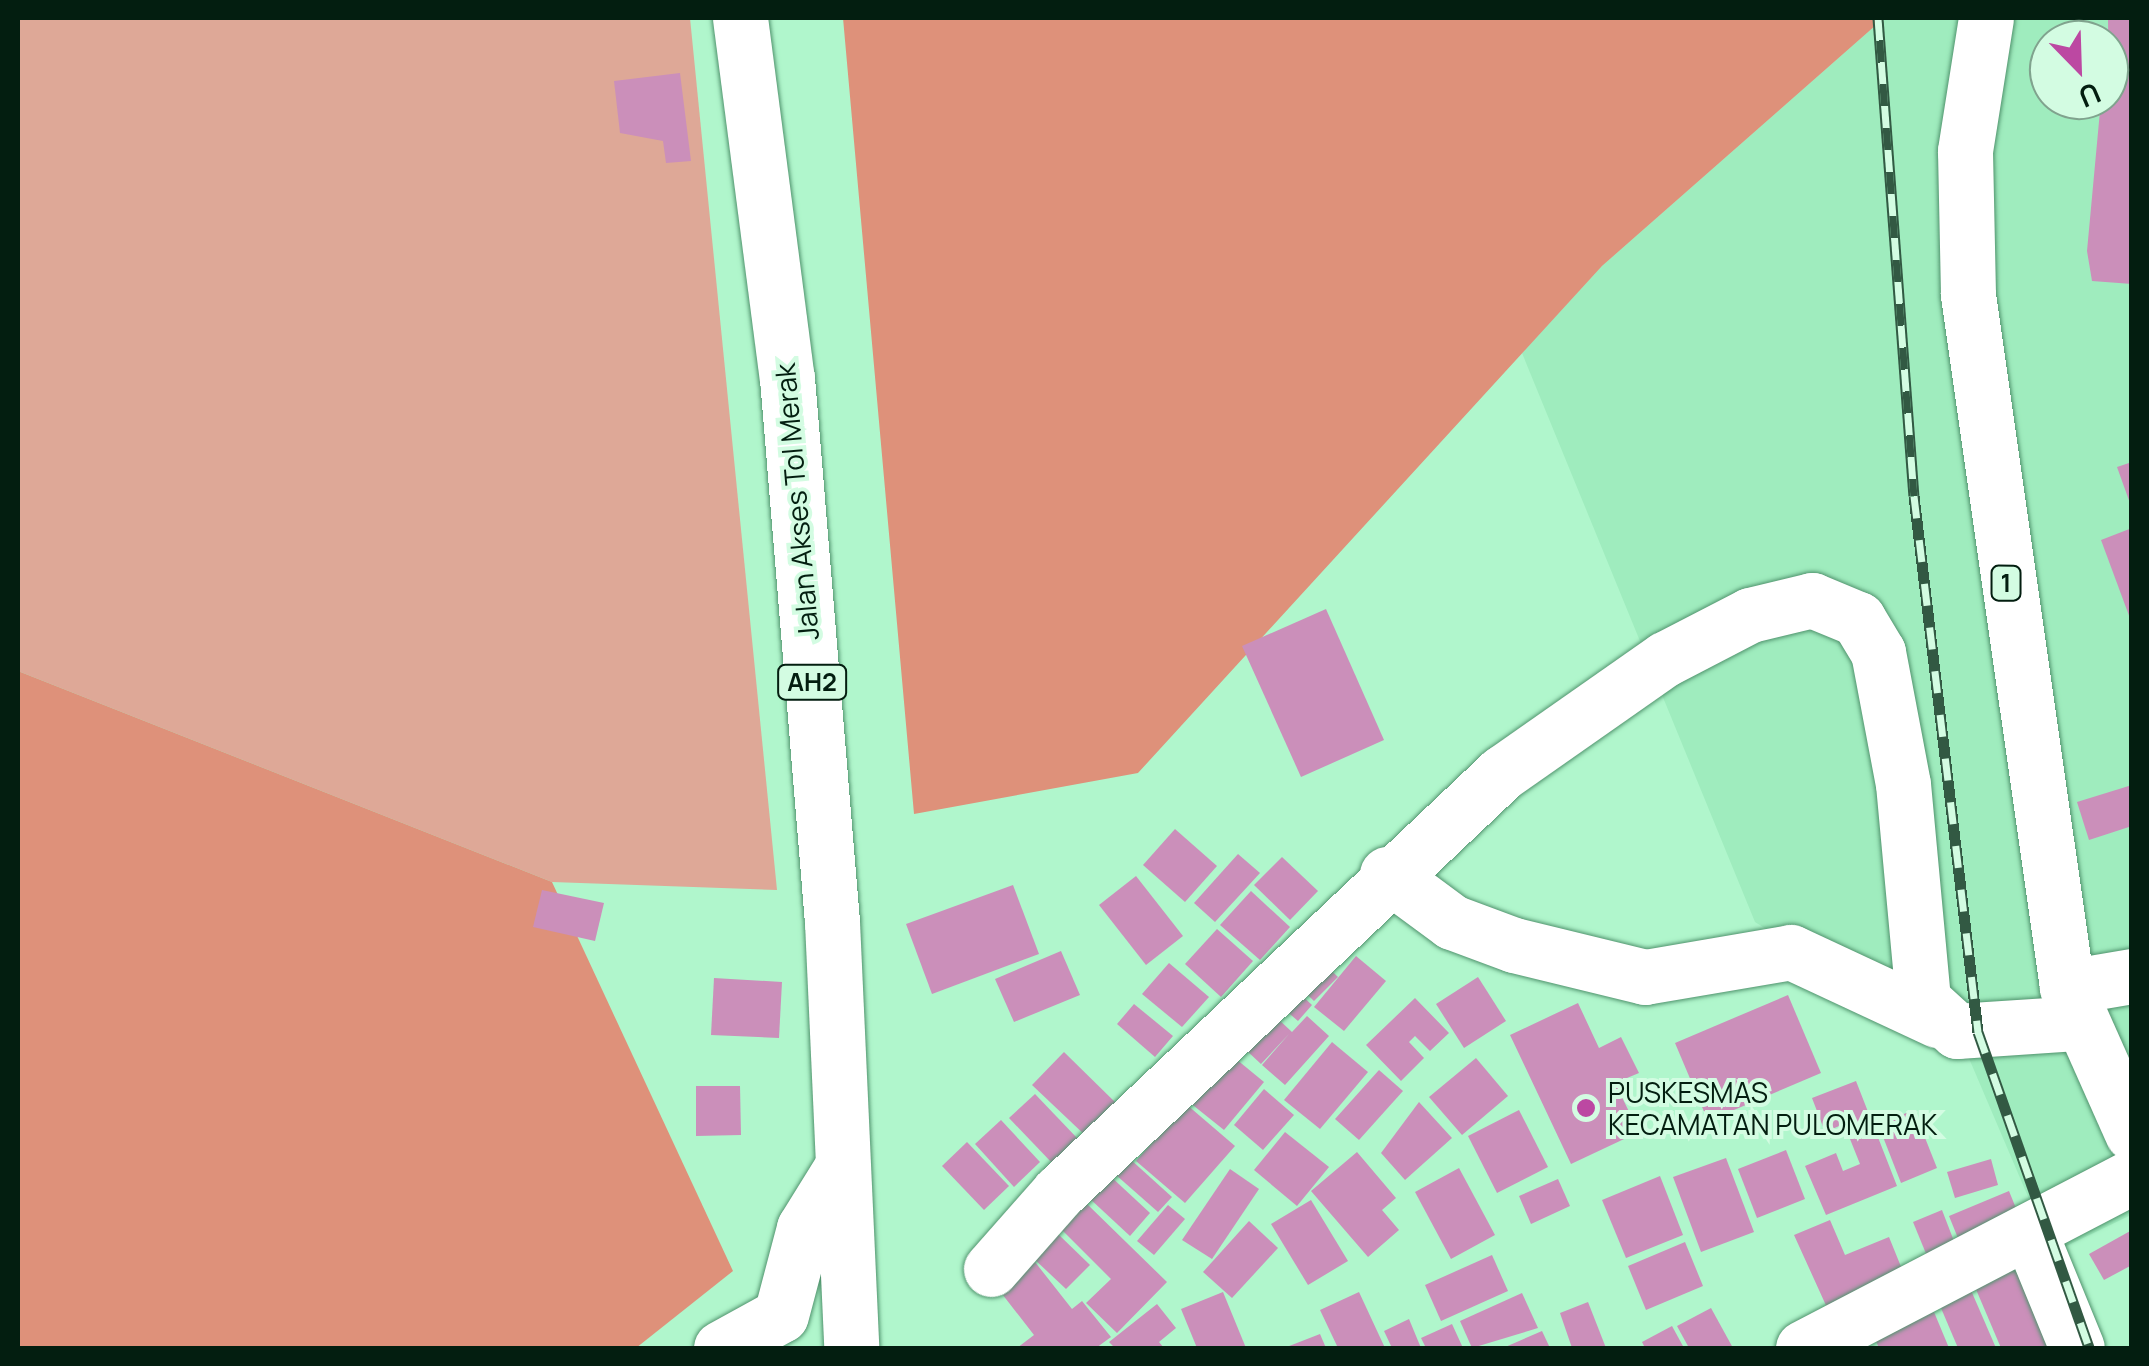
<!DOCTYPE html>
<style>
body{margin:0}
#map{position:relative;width:2149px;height:1366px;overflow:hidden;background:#b0f6cc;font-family:Manrope,sans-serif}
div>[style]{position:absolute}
.built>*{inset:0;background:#9fecbe}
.green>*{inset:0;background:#dea897}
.forest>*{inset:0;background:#de917a}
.building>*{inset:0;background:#cb8fba}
.roads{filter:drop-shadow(0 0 2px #50936d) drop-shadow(0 0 2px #50936d)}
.minor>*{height:55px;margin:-27.5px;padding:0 27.5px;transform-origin:27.5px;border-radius:27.5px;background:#fff}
.highway>*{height:55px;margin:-27.5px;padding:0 27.5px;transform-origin:27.5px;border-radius:27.5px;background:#fff}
.rail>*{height:11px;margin-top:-5.5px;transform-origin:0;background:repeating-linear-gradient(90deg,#d3fce2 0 22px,#325943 0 44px);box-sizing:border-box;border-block:2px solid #325943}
.dots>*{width:28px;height:28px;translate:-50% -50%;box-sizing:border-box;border:5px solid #d3fce2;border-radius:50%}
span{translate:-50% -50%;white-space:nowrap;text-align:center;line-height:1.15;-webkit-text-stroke:8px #d3fce2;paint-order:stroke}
.shield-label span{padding:2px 8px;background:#d3fce2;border:2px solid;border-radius:8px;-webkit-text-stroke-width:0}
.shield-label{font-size:25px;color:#031e10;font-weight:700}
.street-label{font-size:28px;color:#031e10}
.poi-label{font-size:28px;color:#031e10}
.left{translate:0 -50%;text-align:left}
.frame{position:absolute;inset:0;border:20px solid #031e10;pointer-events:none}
.north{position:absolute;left:2029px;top:20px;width:100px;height:100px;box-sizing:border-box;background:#d3fce2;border:2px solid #80a38e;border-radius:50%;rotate:157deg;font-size:28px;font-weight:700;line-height:40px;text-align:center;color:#031e10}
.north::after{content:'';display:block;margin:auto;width:35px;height:45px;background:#bc48a2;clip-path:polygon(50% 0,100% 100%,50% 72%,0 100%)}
</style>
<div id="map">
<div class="built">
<i style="clip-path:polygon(evenodd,1884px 18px,2131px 18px,2131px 1215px,2052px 1253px,1968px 1056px,1755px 922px,1522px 353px,1602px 266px,1884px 18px,2049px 40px,2109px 40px,2109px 100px,2049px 100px,2049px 40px)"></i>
</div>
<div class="green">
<i style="clip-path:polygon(18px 18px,690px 18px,777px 890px,552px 882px,18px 671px)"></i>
</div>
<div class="forest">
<i style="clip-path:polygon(843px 18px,1884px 18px,1602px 266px,1138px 773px,914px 814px)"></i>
<i style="clip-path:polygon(18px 671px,552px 882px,733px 1271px,636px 1348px,18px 1348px)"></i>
</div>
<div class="building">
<i style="clip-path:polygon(2108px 18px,2132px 18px,2132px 284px,2092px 281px,2087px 251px,2101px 100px,2109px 100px)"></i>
<i style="clip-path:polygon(680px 73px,691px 161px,666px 163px,663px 141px,620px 133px,614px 81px)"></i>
<i style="clip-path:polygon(2132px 462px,2132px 506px,2131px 506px,2117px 467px)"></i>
<i style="clip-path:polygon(2132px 528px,2132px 621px,2131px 621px,2101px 540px)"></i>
<i style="clip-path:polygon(1326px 609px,1384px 740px,1301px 777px,1242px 646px)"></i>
<i style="clip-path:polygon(2132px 785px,2132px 826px,2089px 840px,2077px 802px)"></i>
<i style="clip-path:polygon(1175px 829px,1217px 866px,1185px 902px,1143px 865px)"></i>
<i style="clip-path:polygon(1238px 854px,1260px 873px,1215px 922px,1194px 903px)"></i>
<i style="clip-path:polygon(1282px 857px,1318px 891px,1290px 920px,1254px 885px)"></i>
<i style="clip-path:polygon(1136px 876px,1183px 936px,1146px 965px,1099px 905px)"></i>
<i style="clip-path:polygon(1013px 885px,1039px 954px,932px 994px,906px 924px)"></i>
<i style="clip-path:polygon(542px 890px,604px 903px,595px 941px,533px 927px)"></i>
<i style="clip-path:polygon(1251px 891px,1290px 927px,1260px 960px,1220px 925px)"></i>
<i style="clip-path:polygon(1217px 929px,1253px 961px,1221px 997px,1185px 964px)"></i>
<i style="clip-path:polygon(1061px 951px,1080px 995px,1014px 1022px,995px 979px)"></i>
<i style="clip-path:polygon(1314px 954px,1338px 977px,1314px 1001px,1290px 978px)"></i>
<i style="clip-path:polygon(1356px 956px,1386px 981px,1344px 1031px,1314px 1007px)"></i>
<i style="clip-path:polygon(1169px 963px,1209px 997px,1182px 1027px,1142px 994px)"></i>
<i style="clip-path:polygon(1478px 977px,1506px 1021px,1464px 1048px,1436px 1004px)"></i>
<i style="clip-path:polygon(714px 978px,782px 982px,779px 1038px,711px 1035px)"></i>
<i style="clip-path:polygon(1285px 980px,1312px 1005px,1298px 1021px,1270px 997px)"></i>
<i style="clip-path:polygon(1788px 995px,1821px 1073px,1708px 1121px,1675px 1043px)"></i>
<i style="clip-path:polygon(1415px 998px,1449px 1033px,1430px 1051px,1415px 1036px,1409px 1042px,1424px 1058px,1401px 1081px,1366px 1045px)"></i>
<i style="clip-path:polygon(1578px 1003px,1599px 1048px,1621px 1037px,1639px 1073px,1615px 1083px,1639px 1132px,1571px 1164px,1510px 1035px)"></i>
<i style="clip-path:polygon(1134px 1004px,1173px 1036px,1155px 1057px,1117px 1024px)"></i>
<i style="clip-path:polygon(1262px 1004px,1292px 1032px,1307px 1016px,1329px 1036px,1285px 1085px,1262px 1065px,1289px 1034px,1261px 1064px,1231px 1036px)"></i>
<i style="clip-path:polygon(1332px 1042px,1368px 1072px,1320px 1129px,1284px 1100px)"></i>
<i style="clip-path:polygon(1219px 1045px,1264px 1082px,1224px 1130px,1179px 1094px)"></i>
<i style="clip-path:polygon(1064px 1052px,1119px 1106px,1088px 1138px,1032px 1085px)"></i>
<i style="clip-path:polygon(1476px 1058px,1508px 1096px,1462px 1135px,1429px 1097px)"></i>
<i style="clip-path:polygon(1379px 1070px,1403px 1091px,1359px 1140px,1335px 1119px)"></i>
<i style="clip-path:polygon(1856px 1081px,1897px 1186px,1826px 1215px,1805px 1166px,1836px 1153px,1843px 1171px,1860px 1164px,1844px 1124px,1825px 1132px,1812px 1098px)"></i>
<i style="clip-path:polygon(696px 1086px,740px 1086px,741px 1135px,696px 1136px)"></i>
<i style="clip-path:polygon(1264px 1089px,1294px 1115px,1263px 1150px,1234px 1125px)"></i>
<i style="clip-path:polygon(1035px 1094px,1078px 1139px,1053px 1164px,1009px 1118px)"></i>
<i style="clip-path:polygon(1419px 1102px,1452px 1138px,1405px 1180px,1381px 1153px)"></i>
<i style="clip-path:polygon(1186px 1104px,1235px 1146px,1185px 1203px,1136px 1161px)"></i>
<i style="clip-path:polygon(1519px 1110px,1548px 1167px,1497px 1193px,1468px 1136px)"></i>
<i style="clip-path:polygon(1914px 1110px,1937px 1168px,1901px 1183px,1878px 1124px)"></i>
<i style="clip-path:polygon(1001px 1120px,1040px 1162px,1014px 1187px,975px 1144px)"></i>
<i style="clip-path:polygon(1285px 1132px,1329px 1167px,1297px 1206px,1254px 1170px)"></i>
<i style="clip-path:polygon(967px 1142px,1009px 1186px,984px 1210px,942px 1166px)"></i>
<i style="clip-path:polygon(1786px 1150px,1805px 1199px,1757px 1218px,1738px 1169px)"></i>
<i style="clip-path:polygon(1357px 1152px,1396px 1198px,1382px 1210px,1399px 1230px,1368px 1257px,1311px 1191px)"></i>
<i style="clip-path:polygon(1726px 1158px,1754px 1232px,1701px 1252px,1673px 1177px)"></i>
<i style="clip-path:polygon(1130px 1159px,1172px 1197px,1158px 1212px,1116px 1175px)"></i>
<i style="clip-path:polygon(1991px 1159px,1998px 1185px,1955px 1198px,1947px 1172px)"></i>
<i style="clip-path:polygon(1459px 1168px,1495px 1235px,1451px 1259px,1415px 1192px)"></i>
<i style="clip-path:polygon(1230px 1169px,1259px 1189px,1212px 1259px,1182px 1240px)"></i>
<i style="clip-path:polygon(1108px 1174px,1150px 1213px,1130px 1236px,1088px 1197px)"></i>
<i style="clip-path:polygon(1660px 1176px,1683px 1235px,1626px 1258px,1602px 1200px)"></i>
<i style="clip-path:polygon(1558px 1179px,1570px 1206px,1531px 1224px,1519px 1196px)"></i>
<i style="clip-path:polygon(2009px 1191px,2024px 1228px,1964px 1253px,1949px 1216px)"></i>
<i style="clip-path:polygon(1311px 1200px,1348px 1261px,1308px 1285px,1271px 1224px)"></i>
<i style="clip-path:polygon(1086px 1203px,1167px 1282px,1117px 1333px,1086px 1303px,1111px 1279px,1061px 1229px)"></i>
<i style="clip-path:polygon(1168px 1205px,1185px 1219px,1154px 1255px,1137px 1241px)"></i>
<i style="clip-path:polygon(1942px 1210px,1962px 1262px,1934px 1273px,1913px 1222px)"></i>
<i style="clip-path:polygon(1830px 1220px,1845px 1255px,1889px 1237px,1906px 1279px,1829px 1312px,1794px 1235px)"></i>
<i style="clip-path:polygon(1249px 1221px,1278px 1248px,1232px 1298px,1203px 1272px)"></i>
<i style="clip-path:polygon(2132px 1230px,2132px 1265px,2104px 1280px,2089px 1254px)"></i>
<i style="clip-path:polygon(1056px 1232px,1090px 1265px,1066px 1289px,1032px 1257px)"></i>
<i style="clip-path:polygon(1685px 1242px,1703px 1286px,1646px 1310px,1628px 1266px)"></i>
<i style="clip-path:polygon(1492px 1255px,1508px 1291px,1441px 1321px,1425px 1285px)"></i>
<i style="clip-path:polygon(1035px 1262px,1072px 1309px,1082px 1301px,1111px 1337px,1096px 1348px,1017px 1348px,1034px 1335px,999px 1290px)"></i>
<i style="clip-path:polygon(2029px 1263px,2066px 1348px,2001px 1348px,1975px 1287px)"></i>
<i style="clip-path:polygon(1970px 1288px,1996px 1348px,1958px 1348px,1938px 1301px)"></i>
<i style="clip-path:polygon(1223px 1292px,1246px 1348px,1197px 1348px,1181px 1309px)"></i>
<i style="clip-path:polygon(1359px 1292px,1385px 1348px,1338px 1348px,1320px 1310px)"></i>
<i style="clip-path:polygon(1522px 1293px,1538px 1328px,1472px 1348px,1460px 1321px)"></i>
<i style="clip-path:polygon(1588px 1302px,1606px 1348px,1572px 1348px,1560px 1313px)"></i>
<i style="clip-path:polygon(1157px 1304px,1176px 1328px,1159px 1342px,1164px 1348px,1115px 1348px,1109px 1342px)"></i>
<i style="clip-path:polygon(1711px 1308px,1733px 1348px,1689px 1348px,1677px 1326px)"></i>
<i style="clip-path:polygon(1934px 1312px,1949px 1348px,1879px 1348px,1874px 1337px)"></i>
<i style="clip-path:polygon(1409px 1319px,1421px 1348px,1392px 1348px,1384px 1331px)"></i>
<i style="clip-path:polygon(1452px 1324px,1463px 1348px,1426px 1348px,1421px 1338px)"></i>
<i style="clip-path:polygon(1672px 1326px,1684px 1348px,1645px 1348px,1642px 1342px)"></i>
<i style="clip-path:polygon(1542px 1331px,1550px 1348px,1503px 1348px)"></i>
<i style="clip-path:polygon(1320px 1334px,1326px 1348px,1284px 1348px)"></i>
</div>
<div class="roads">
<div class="minor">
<i style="left:1387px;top:874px;width:81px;rotate:36.4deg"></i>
<i style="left:1452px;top:922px;width:66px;rotate:20.4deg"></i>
<i style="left:1514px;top:945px;width:135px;rotate:13.7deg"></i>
<i style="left:1645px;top:977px;width:148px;rotate:-9.7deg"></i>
<i style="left:1791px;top:952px;width:161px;rotate:25deg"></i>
<i style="left:2067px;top:987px;width:66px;rotate:-9.6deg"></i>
<i style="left:2029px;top:1231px;width:126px;rotate:67.7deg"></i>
<i style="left:991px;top:1269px;width:103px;rotate:-48.6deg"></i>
<i style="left:1059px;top:1192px;width:610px;rotate:-43.41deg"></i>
<i style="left:1502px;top:773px;width:199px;rotate:-35deg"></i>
<i style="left:1665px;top:659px;width:96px;rotate:-27.4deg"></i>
<i style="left:1750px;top:615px;width:64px;rotate:-13.6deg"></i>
<i style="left:1812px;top:600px;width:50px;rotate:22.4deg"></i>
<i style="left:1858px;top:619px;width:39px;rotate:59deg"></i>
<i style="left:1878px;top:652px;width:134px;rotate:79.3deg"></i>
<i style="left:1903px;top:784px;width:217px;rotate:84.7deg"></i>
<i style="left:1923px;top:1000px;width:46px;rotate:42.4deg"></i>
<i style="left:1957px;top:1031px;width:119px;rotate:-3.8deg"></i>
<i style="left:721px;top:1348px;width:68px;rotate:-28.8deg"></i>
<i style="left:781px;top:1315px;width:90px;rotate:-75.2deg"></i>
<i style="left:804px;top:1228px;width:68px;rotate:-58.2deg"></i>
<i style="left:1803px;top:1348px;width:371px;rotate:-27.5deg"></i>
</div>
<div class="highway">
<i style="left:740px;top:18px;width:363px;rotate:82.6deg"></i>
<i style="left:787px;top:378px;width:546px;rotate:85.27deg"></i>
<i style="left:832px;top:922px;width:426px;rotate:87.4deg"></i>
<i style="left:1986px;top:18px;width:135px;rotate:99deg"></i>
<i style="left:1965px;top:151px;width:144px;rotate:88.8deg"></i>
<i style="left:1968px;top:295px;width:699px;rotate:81.86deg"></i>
<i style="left:2067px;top:987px;width:160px;rotate:66deg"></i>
</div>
</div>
<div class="rail">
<i style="left:1878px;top:18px;width:479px;rotate:85.7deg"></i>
<i style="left:1914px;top:496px;width:540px;rotate:83.19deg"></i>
<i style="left:1978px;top:1032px;width:335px;rotate:70.6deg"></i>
</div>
<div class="dots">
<i style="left:1586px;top:1108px;background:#bc48a2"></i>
</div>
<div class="shield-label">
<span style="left:2006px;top:583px">1</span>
<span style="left:812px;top:682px">AH2</span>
</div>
<div class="street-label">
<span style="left:796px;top:502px;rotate:-95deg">Jalan Akses Tol Merak</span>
</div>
<div class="poi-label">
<span class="left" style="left:1608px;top:1108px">PUSKESMAS<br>KECAMATAN PULOMERAK</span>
</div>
<div class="frame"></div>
<div class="north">U</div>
</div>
